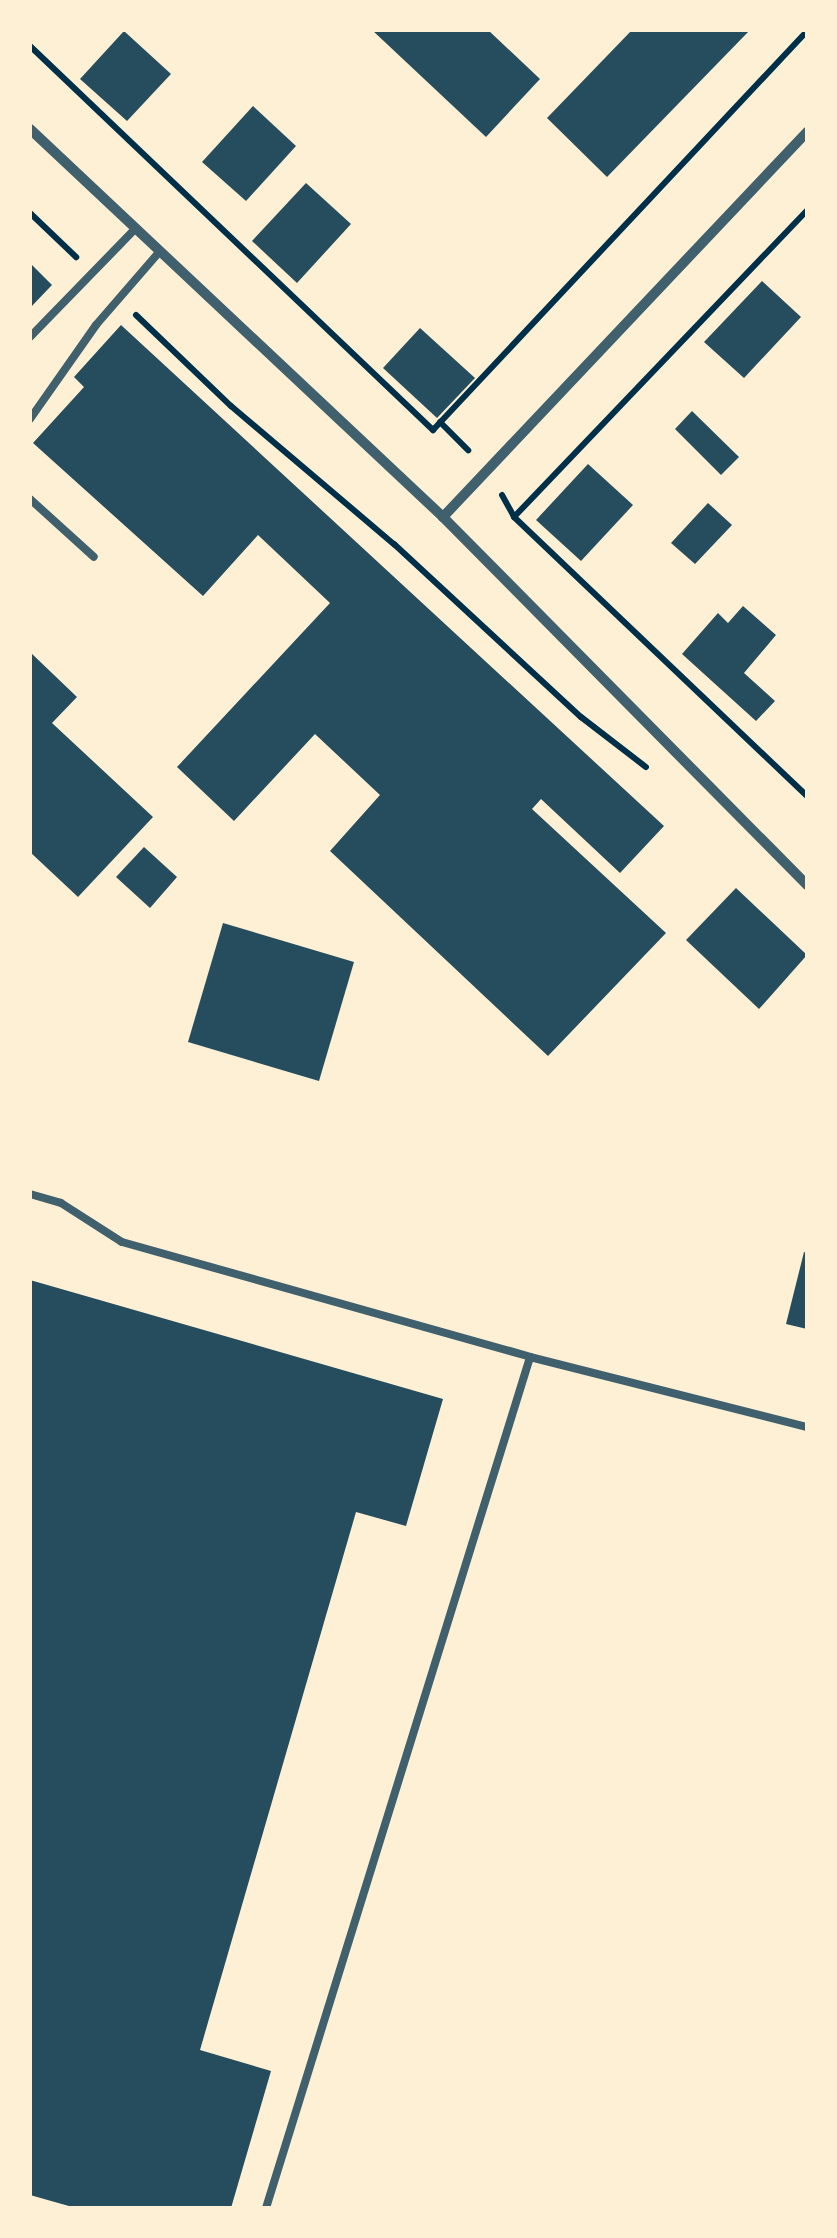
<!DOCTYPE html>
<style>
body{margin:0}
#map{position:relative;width:837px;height:2238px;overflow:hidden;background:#fdf0d5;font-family:Manrope,sans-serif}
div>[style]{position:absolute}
.building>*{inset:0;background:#264d5e}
.path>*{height:6px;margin:-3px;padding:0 3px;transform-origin:3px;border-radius:3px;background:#003049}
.service>*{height:8px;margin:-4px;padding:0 4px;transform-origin:4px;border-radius:4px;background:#3f606c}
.minor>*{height:10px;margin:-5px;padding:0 5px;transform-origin:5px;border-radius:5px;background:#3f606c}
span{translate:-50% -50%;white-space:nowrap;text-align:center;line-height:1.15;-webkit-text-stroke:9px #fdf0d5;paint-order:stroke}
.frame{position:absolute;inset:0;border:32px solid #fdf0d5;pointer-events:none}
</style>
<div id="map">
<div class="building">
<i style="clip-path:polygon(372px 30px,488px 30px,540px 79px,486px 137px)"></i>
<i style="clip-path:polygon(632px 30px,750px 30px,607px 177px,547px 118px)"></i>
<i style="clip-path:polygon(124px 31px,171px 74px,127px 121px,80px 79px)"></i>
<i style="clip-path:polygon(253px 106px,296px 146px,246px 201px,202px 162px)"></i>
<i style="clip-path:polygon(306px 183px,351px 224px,297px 283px,252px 241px)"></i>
<i style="clip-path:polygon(30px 263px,52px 285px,30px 308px)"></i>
<i style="clip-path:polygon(762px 281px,801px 317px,744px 378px,704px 342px)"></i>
<i style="clip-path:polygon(121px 325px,664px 826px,620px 873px,541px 799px,532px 809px,666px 933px,548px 1056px,330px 851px,380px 795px,315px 734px,234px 821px,177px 767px,330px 603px,258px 535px,203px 596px,33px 443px,84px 387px,74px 377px)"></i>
<i style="clip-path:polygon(420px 328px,475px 378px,437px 418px,383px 368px)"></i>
<i style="clip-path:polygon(692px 411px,739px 457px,721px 475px,675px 429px)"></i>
<i style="clip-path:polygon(588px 464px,633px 505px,581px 561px,536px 520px)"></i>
<i style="clip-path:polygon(708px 503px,732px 525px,695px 564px,671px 543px)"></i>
<i style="clip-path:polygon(743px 606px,776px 635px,744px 673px,775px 701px,756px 721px,682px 654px,718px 613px,728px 623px)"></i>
<i style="clip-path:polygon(30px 652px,77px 697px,52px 723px,153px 817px,78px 897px,30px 852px)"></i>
<i style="clip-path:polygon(144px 847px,177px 877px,150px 908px,116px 877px)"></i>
<i style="clip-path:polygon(736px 888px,807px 955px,759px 1009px,686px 940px)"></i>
<i style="clip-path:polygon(223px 923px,354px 962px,319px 1081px,188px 1042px)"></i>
<i style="clip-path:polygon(804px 1252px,807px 1253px,807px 1329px,786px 1324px)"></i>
<i style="clip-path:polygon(30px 1280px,443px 1399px,406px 1526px,356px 1512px,200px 2050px,271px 2071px,231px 2208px,76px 2208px,30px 2195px)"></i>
</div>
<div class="path">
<i style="left:30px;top:46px;width:557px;rotate:43.62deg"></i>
<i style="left:433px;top:430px;width:547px;rotate:-46.85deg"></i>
<i style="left:30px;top:213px;width:64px;rotate:43.7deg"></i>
<i style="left:136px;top:315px;width:132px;rotate:43.8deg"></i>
<i style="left:231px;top:406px;width:214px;rotate:40.3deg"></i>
<i style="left:394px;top:544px;width:255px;rotate:42.8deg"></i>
<i style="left:581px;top:717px;width:82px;rotate:37.6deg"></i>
<i style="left:440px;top:422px;width:40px;rotate:45deg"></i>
<i style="left:502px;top:495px;width:25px;rotate:61deg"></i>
<i style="left:514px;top:517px;width:405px;rotate:43.6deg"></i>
<i style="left:514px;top:517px;width:424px;rotate:-46.3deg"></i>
</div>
<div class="service">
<i style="left:30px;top:337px;width:152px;rotate:-45.8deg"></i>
<i style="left:30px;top:419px;width:115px;rotate:-54.9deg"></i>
<i style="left:96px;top:325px;width:98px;rotate:-49.1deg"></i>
<i style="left:30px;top:499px;width:86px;rotate:42.2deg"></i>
<i style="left:30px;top:1194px;width:32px;rotate:16deg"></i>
<i style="left:61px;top:1203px;width:72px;rotate:32.6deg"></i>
<i style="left:122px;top:1242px;width:424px;rotate:15.7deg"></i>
<i style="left:530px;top:1357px;width:286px;rotate:14.2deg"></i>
<i style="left:266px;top:2208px;width:891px;rotate:-72.76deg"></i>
</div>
<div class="minor">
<i style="left:30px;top:129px;width:567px;rotate:43.21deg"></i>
<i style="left:443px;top:517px;width:518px;rotate:45.31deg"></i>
<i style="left:443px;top:517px;width:530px;rotate:-46.61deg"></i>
</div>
<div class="frame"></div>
</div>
